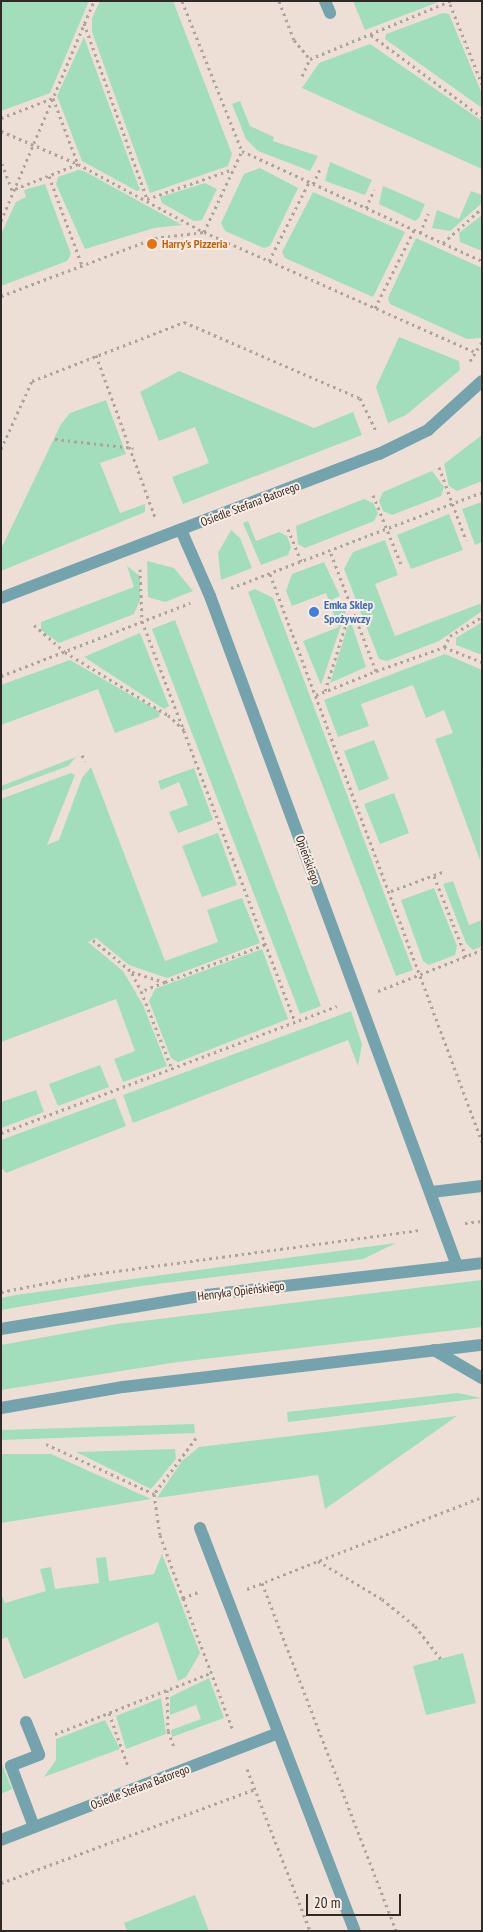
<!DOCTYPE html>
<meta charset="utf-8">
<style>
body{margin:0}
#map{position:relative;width:483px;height:1932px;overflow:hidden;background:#eddfd5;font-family:"PT Sans Narrow",sans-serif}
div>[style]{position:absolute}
.green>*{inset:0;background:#a2debb}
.path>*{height:3px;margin-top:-1.5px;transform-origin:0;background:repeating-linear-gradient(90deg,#aea39b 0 2.5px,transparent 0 6.5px)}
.service>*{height:12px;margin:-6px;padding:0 6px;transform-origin:6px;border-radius:6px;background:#74a2ad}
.minor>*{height:12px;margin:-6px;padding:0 6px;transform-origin:6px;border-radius:6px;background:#74a2ad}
.tertiary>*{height:12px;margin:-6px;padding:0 6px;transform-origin:6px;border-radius:6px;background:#74a2ad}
.dots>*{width:14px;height:14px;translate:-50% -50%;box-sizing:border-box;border:2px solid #faece3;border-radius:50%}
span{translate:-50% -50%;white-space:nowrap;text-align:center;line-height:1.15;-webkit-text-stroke:4px #faece3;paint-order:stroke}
.food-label{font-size:12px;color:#c56008;font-weight:700}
.left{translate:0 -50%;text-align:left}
.street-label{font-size:12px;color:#2f2a26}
.shop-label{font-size:12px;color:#366cbe;font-weight:700}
.frame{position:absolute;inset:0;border:2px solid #2f2a26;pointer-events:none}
.scale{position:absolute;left:306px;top:1894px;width:95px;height:22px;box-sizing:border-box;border:2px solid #2f2a26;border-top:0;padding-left:6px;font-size:15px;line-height:18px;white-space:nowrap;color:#2f2a26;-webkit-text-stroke:4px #faece3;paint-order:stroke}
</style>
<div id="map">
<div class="green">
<i style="clip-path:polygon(1px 1px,89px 1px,50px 93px,1px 111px)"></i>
<i style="clip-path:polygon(100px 1px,173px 1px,232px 154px,228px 166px,150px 193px,92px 32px,92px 18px)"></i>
<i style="clip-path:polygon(353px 1px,441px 1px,365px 30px)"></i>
<i style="clip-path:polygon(443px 13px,449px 14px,482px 94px,482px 108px,385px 39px,386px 34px)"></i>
<i style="clip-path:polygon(84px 37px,140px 190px,137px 191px,82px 161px,57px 96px)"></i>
<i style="clip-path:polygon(370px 44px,482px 121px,482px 169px,302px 88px,319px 63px)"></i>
<i style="clip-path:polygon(240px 101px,250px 126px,274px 137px,273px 141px,318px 156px,310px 171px,258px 151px,246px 139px,232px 104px)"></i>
<i style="clip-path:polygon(330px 162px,372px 180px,365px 195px,325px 181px)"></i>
<i style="clip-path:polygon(260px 168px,298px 188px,270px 246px,264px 248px,225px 231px,221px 223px,244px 174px)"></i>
<i style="clip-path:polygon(78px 170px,84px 171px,182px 225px,154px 228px,85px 249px,56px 184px,58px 177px)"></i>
<i style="clip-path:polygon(205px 183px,217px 189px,202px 220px,194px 221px,162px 203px,160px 197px)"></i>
<i style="clip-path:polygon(45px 184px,71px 254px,67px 261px,1px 286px,1px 234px,16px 202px,26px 197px,24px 190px)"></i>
<i style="clip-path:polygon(383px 186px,425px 204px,419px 218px,415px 221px,379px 204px)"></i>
<i style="clip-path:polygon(471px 191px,482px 195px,482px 203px,450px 231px,432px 228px,437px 210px,459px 219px)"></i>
<i style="clip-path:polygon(313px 192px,405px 232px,373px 297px,285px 258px,282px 252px)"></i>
<i style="clip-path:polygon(482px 215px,482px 251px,460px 242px,459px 233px)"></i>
<i style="clip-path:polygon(416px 238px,482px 268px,481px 338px,467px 339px,390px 304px,388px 298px)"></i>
<i style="clip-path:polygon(399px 337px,459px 361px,460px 370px,406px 415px,388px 423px,376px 387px)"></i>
<i style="clip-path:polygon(179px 371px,314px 428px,353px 412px,362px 435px,183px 504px,172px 477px,209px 463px,195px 427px,159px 441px,140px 392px)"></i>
<i style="clip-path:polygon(106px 400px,126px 454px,100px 463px,120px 513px,145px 504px,145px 512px,1px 571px,1px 549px,61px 424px,70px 413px)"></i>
<i style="clip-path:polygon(482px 435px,482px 481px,457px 491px,449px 486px,444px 464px)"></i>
<i style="clip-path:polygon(432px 471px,444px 487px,441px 496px,392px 515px,383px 511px,379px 501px,383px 492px)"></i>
<i style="clip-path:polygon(364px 499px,373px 503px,378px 513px,374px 521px,305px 548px,298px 544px,296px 526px)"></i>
<i style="clip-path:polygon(482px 502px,482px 542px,475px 545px,462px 509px)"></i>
<i style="clip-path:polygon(449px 514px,463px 550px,411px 569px,397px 535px)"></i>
<i style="clip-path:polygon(248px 521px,256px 541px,279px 532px,287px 536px,291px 547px,288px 555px,261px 565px,243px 523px)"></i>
<i style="clip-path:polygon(231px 530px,240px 538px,252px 568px,221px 580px,218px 553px)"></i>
<i style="clip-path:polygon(385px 540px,398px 575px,375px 584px,395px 636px,482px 603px,482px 611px,439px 641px,387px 661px,379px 659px,344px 569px,353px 552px)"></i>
<i style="clip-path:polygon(147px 561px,174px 568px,193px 591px,165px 602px,148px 597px)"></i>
<i style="clip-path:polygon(324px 562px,340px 596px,329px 601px,326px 593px,292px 606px,286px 591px,292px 574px)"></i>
<i style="clip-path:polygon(127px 566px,140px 576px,140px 600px,134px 614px,59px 643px,41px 630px,41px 622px,134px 587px)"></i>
<i style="clip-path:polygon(255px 589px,273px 598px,413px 970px,396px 976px,248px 592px)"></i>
<i style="clip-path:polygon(342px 601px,346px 611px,321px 685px,303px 641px,339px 627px,330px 605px)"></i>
<i style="clip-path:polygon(350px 619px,366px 667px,330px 683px)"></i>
<i style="clip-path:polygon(175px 620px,321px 1006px,300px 1014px,152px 629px)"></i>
<i style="clip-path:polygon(482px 622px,482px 655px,456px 645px,456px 638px)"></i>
<i style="clip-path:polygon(140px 633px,169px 706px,164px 709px,84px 657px)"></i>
<i style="clip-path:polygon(445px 654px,482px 670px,480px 860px,435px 739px,453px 733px,444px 710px,426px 718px,413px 685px,361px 704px,369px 726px,338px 737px,324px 700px)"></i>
<i style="clip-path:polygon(70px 660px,160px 712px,159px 717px,115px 733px,98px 689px,1px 725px,1px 685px)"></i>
<i style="clip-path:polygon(374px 740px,389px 779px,359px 791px,344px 751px)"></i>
<i style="clip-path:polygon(76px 757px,68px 766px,1px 791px,1px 786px)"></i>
<i style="clip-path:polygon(91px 767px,165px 961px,218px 942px,207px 910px,242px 898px,260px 943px,167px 978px,129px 965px,96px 938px,88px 942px,123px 971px,143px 1005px,167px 1066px,123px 1082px,114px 1059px,135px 1051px,116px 999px,1px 1042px,1px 799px,71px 773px,75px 775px,47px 845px,59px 840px,82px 778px)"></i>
<i style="clip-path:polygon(194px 768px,213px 820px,178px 833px,169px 812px,188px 805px,179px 782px,161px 790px,158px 781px)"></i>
<i style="clip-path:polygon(394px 793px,409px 833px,380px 844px,364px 804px)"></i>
<i style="clip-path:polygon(218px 833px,237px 885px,202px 897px,182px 846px)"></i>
<i style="clip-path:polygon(453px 881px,469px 925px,482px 920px,482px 946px,473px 950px,466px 943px,443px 884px)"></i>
<i style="clip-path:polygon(434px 888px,457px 946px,455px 955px,429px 965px,423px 961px,401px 900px)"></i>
<i style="clip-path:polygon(262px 949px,288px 1019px,178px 1062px,171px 1058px,149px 1001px,155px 989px)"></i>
<i style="clip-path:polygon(351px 1011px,362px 1044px,358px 1066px,348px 1040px,133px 1123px,123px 1095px)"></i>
<i style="clip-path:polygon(100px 1065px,109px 1087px,58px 1106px,49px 1084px)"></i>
<i style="clip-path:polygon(36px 1090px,44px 1112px,1px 1128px,1px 1102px)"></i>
<i style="clip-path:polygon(115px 1098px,126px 1126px,6px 1173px,1px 1167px,1px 1140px)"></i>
<i style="clip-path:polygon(396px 1243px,363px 1259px,141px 1286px,1px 1310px,1px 1298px,16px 1295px)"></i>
<i style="clip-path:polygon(482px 1280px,482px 1327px,178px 1362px,1px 1390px,1px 1345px,117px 1324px)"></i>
<i style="clip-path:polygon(458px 1393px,482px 1398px,288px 1422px,287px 1412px)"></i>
<i style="clip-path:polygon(457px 1416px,325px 1509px,318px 1475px,157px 1498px,182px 1461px,199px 1447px)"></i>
<i style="clip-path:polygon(194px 1424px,195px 1433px,1px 1440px,1px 1430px)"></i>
<i style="clip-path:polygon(175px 1449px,176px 1459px,151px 1489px,76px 1452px)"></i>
<i style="clip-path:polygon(1px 1454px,51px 1454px,151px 1499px,1px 1523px)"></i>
<i style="clip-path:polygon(162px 1554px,200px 1653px,186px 1677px,178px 1681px,158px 1622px,24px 1679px,7px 1637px,1px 1639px,1px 1594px,5px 1603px,46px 1591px,40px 1569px,51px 1567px,55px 1589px,99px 1583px,96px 1558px,106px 1557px,109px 1581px,154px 1574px)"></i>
<i style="clip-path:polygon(463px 1653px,476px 1703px,426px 1715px,413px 1666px)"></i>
<i style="clip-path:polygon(209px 1678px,224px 1718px,172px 1737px,171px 1730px,201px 1719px,196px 1705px,170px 1715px,170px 1697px)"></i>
<i style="clip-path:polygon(161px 1698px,166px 1734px,126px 1749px,116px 1716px)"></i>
<i style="clip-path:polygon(105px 1720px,120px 1749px,44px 1777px,56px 1760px,56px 1739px)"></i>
<i style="clip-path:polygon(1px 1762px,12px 1789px,1px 1794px)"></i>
<i style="clip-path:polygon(195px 1895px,209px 1931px,127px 1931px,124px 1923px)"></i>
</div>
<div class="path">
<i style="left:182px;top:1px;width:162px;rotate:68.2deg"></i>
<i style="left:242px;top:151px;width:264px;rotate:24.6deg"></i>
<i style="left:279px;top:1px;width:42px;rotate:69deg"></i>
<i style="left:294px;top:40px;width:25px;rotate:50deg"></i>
<i style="left:310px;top:59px;width:152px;rotate:-22.5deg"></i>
<i style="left:450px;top:4px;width:86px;rotate:68.2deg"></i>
<i style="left:84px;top:23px;width:187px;rotate:70.3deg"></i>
<i style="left:147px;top:199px;width:91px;rotate:-19.2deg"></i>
<i style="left:371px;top:35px;width:138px;rotate:36.5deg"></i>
<i style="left:302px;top:76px;width:19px;rotate:-65deg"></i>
<i style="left:1px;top:118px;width:56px;rotate:-21deg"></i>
<i style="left:53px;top:98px;width:71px;rotate:69.3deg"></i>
<i style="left:78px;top:164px;width:71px;rotate:158.5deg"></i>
<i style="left:12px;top:190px;width:30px;rotate:-111deg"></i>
<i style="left:1px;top:131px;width:84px;rotate:23.2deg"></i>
<i style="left:78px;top:164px;width:143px;rotate:28.4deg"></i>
<i style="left:204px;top:232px;width:89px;rotate:-64.9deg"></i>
<i style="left:49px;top:176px;width:95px;rotate:69.7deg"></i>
<i style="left:313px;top:184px;width:19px;rotate:-65deg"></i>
<i style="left:366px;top:208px;width:20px;rotate:-66deg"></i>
<i style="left:1px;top:221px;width:239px;rotate:-67.1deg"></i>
<i style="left:420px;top:233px;width:21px;rotate:-67deg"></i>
<i style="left:443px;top:243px;width:52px;rotate:-41.9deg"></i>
<i style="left:269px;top:261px;width:89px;rotate:-63.1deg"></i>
<i style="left:1px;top:296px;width:165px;rotate:-20.6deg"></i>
<i style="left:155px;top:238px;width:49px;rotate:-7deg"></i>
<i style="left:204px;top:232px;width:296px;rotate:23.9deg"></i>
<i style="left:375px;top:308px;width:87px;rotate:-63.4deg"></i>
<i style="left:96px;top:355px;width:172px;rotate:70deg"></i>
<i style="left:470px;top:361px;width:22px;rotate:-58deg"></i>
<i style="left:55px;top:439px;width:79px;rotate:6.6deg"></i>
<i style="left:1px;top:449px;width:75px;rotate:-65.5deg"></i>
<i style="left:32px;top:381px;width:163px;rotate:-21.2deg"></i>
<i style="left:184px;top:322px;width:192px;rotate:23.4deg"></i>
<i style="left:360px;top:398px;width:37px;rotate:64deg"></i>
<i style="left:439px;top:467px;width:78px;rotate:69.7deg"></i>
<i style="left:373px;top:495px;width:74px;rotate:67.9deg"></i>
<i style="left:288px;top:529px;width:35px;rotate:68deg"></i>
<i style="left:140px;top:569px;width:52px;rotate:87.8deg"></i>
<i style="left:142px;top:621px;width:429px;rotate:69.1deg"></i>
<i style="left:270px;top:574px;width:606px;rotate:69.53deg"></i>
<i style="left:231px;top:588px;width:269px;rotate:-20.9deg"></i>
<i style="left:34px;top:625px;width:41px;rotate:41.1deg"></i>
<i style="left:65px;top:652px;width:121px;rotate:31.5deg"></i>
<i style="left:168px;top:715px;width:23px;rotate:43deg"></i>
<i style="left:444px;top:647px;width:13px;rotate:-61deg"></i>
<i style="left:450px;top:636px;width:37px;rotate:-31deg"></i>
<i style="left:376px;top:671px;width:72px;rotate:-19.4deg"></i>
<i style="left:444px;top:647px;width:41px;rotate:21.5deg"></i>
<i style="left:1px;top:676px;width:203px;rotate:-21.1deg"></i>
<i style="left:325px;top:691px;width:90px;rotate:-72.6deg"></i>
<i style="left:316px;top:695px;width:65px;rotate:-21.8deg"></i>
<i style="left:376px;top:671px;width:129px;rotate:-111deg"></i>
<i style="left:82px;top:755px;width:7px;rotate:63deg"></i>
<i style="left:434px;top:876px;width:87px;rotate:68.4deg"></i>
<i style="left:391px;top:891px;width:58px;rotate:-20.3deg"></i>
<i style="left:93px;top:940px;width:50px;rotate:39.4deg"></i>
<i style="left:132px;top:972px;width:34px;rotate:17deg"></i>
<i style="left:165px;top:982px;width:108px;rotate:-20.6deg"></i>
<i style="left:132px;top:973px;width:20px;rotate:63deg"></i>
<i style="left:165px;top:982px;width:26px;rotate:159deg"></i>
<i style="left:141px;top:991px;width:84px;rotate:68.3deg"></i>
<i style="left:378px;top:991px;width:112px;rotate:-21.5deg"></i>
<i style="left:1px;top:1133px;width:359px;rotate:-20.7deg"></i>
<i style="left:465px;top:1223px;width:17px;rotate:-7deg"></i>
<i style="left:1px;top:1292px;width:88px;rotate:-11.2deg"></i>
<i style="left:87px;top:1275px;width:335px;rotate:-7.7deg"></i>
<i style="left:196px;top:1438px;width:70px;rotate:126.9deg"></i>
<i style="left:154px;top:1494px;width:41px;rotate:81.7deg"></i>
<i style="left:160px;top:1535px;width:67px;rotate:69.9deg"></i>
<i style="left:183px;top:1598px;width:18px;rotate:-22deg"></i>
<i style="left:46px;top:1444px;width:119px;rotate:24.8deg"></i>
<i style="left:318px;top:1561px;width:74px;rotate:30.7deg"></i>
<i style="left:382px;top:1599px;width:43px;rotate:39.3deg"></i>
<i style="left:415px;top:1626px;width:42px;rotate:51.8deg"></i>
<i style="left:262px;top:1583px;width:373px;rotate:68.9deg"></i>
<i style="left:247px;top:1589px;width:252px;rotate:-21.4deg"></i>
<i style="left:183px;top:1598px;width:139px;rotate:69.3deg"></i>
<i style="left:167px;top:1690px;width:41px;rotate:88.6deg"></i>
<i style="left:168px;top:1731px;width:19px;rotate:69deg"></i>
<i style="left:109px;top:1713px;width:56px;rotate:70.3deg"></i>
<i style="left:55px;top:1734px;width:168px;rotate:-21.4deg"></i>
<i style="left:247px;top:1769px;width:174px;rotate:68.7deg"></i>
<i style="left:1px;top:1883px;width:271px;rotate:-20.3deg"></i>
</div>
<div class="service">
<i style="left:432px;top:1192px;width:50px;rotate:-6.8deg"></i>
<i style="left:26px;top:1722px;width:35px;rotate:68deg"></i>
<i style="left:39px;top:1755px;width:30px;rotate:159deg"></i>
<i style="left:11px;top:1766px;width:65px;rotate:69.3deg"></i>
</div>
<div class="minor">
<i style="left:325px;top:1px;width:13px;rotate:67deg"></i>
<i style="left:181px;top:530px;width:72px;rotate:66.3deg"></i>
<i style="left:210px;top:596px;width:714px;rotate:69.76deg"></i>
<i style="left:1px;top:598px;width:404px;rotate:-20.9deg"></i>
<i style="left:379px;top:454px;width:55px;rotate:-26.1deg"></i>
<i style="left:428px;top:430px;width:73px;rotate:-42.2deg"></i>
<i style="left:434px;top:1350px;width:56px;rotate:30.3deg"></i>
<i style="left:200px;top:1528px;width:432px;rotate:69deg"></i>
<i style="left:1px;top:1840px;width:297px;rotate:-21.1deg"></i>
</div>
<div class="tertiary">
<i style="left:1px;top:1329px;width:209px;rotate:-9.4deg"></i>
<i style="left:207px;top:1295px;width:277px;rotate:-6.6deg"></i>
<i style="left:1px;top:1408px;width:124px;rotate:-9.8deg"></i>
<i style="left:123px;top:1387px;width:361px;rotate:-6.7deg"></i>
</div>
<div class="dots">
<i style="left:152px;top:244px;background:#e8710a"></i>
<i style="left:314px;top:612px;background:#3f7fe0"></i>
</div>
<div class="food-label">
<span class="left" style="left:162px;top:244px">Harry's Pizzeria</span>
</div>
<div class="street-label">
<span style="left:250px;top:504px;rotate:-21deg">Osiedle Stefana Batorego</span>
<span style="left:308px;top:860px;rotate:70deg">Opieńskiego</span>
<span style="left:241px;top:1291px;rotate:-7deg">Henryka Opieńskiego</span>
<span style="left:140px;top:1787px;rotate:-21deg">Osiedle Stefana Batorego</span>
</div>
<div class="shop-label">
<span class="left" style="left:324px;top:612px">Emka Sklep<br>Spożywczy</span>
</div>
<div class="frame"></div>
<div class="scale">20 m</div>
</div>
